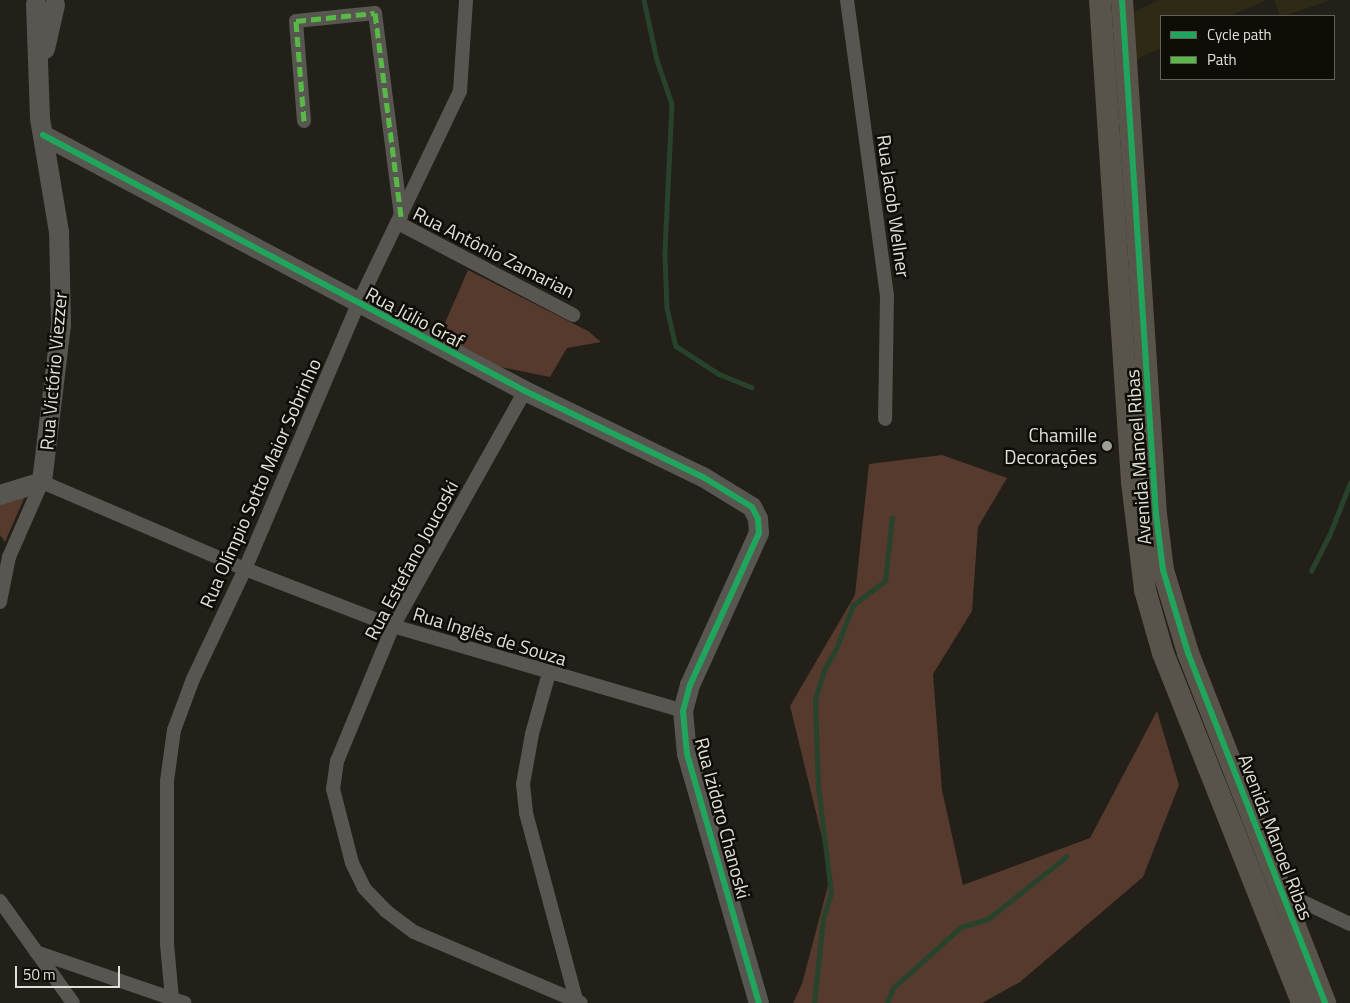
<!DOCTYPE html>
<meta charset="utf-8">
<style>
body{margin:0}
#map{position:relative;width:1350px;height:1003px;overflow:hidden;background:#222018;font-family:"Titillium Web",sans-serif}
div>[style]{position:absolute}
.built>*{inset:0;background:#2e2a15}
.green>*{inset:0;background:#553a2d}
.stream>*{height:4.5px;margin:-2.25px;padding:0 2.25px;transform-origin:2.25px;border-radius:2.25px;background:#28432c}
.street>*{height:14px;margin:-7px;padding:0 7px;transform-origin:7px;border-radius:7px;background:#575650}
.secondary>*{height:20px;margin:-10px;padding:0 10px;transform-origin:10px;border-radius:10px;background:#575650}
.primary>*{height:22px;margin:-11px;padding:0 11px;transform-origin:11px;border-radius:11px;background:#595449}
.quiet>*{height:5px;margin-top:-2.5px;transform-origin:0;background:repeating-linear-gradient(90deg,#58b947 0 10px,transparent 0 15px)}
.cycleway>*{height:6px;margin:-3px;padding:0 3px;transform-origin:3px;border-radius:3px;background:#20a55d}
.dots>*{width:14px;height:14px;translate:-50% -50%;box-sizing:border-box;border:2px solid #0e0d06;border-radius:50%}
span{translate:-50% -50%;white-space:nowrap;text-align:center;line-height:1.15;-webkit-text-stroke:5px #0e0d06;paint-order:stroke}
.street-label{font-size:19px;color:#e2e0d5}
.poi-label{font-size:19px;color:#e2e0d5}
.right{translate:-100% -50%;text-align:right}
.legend{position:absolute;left:1160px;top:15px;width:175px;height:65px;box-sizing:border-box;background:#0e0d06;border:1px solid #636159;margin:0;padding:6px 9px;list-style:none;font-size:15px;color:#e2e0d5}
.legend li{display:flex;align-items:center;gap:10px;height:25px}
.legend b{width:25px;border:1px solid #636159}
.scale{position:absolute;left:15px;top:966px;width:105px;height:22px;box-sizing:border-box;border:2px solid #e2e0d5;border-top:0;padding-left:6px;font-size:15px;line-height:18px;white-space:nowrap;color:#e2e0d5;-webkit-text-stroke:4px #0e0d06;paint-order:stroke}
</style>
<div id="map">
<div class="built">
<i style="clip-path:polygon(1159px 0,1267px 0,1230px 16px,1161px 16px,1161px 48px,1135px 60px,1134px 12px)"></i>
<i style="clip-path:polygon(1274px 0,1331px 0,1284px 16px,1280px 16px)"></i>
</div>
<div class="green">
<i style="clip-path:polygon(468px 270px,588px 331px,601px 342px,567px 348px,550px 377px,486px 364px,438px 339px)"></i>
<i style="clip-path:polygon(942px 455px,1007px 478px,978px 527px,972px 611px,933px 674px,942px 790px,963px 885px,1090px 838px,1157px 711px,1179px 785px,1143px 877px,1020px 982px,982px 1003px,793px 1003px,802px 984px,831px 874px,790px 706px,855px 595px,869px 464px)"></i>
<i style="clip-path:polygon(26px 494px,5px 542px,0 535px,0 504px)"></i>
</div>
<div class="stream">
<i style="left:644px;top:0;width:61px;rotate:77.8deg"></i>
<i style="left:657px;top:60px;width:46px;rotate:71.2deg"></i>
<i style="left:672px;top:104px;width:150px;rotate:92.7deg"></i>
<i style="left:665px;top:254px;width:54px;rotate:87.9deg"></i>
<i style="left:667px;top:308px;width:39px;rotate:77deg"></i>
<i style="left:676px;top:346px;width:51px;rotate:33.1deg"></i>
<i style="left:719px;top:374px;width:35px;rotate:22deg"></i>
<i style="left:1311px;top:571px;width:39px;rotate:-63deg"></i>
<i style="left:1329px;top:536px;width:57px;rotate:-68.4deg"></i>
<i style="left:814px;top:1003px;width:84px;rotate:-83.9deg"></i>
<i style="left:823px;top:919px;width:27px;rotate:-73deg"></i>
<i style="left:831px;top:893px;width:107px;rotate:-97deg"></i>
<i style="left:818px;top:787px;width:87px;rotate:-92deg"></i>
<i style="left:815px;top:700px;width:31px;rotate:-73deg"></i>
<i style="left:824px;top:670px;width:24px;rotate:-60deg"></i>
<i style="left:836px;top:649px;width:47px;rotate:-68.9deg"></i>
<i style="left:853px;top:605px;width:40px;rotate:-37deg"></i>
<i style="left:885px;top:581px;width:63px;rotate:-83.7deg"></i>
<i style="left:887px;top:1003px;width:16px;rotate:-68deg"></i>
<i style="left:893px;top:988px;width:91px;rotate:-41.9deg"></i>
<i style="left:961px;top:927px;width:28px;rotate:-17deg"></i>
<i style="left:988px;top:919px;width:100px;rotate:-38.5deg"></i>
</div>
<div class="street">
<i style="left:847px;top:0;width:299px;rotate:82.3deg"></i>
<i style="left:887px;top:296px;width:123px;rotate:90.9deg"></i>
<i style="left:304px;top:121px;width:100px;rotate:-94.6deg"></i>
<i style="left:296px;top:21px;width:79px;rotate:-5.8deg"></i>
<i style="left:375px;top:13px;width:205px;rotate:82.7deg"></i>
<i style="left:398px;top:223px;width:198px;rotate:27.7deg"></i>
<i style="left:525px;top:391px;width:270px;rotate:119.3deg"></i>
<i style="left:393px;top:626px;width:146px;rotate:112.5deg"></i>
<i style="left:337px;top:761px;width:28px;rotate:98deg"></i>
<i style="left:333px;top:789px;width:76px;rotate:75.6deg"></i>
<i style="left:352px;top:863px;width:28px;rotate:64deg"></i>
<i style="left:364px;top:888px;width:32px;rotate:46deg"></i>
<i style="left:386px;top:911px;width:35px;rotate:37deg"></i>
<i style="left:414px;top:932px;width:181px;rotate:23deg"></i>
<i style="left:0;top:602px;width:46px;rotate:-78.7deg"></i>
<i style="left:9px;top:557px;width:82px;rotate:-66.3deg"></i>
<i style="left:42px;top:482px;width:221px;rotate:23.2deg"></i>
<i style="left:245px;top:569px;width:159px;rotate:21.1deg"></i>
<i style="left:393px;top:626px;width:302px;rotate:16.3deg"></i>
<i style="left:549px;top:673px;width:63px;rotate:105.6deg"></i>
<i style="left:532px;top:734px;width:51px;rotate:100.2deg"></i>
<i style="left:523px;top:784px;width:29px;rotate:84deg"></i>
<i style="left:526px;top:813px;width:197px;rotate:75deg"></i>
<i style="left:1282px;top:892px;width:75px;rotate:25.2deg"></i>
<i style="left:0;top:901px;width:125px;rotate:54.4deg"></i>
<i style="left:36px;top:952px;width:157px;rotate:18.9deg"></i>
<i style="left:172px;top:999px;width:55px;rotate:-95.2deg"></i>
<i style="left:167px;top:944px;width:163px;rotate:-90deg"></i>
<i style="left:167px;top:781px;width:51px;rotate:-82.2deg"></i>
<i style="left:174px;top:730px;width:54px;rotate:-69.6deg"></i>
<i style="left:193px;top:679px;width:122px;rotate:-64.7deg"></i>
<i style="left:245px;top:569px;width:288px;rotate:-66.9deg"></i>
<i style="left:358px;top:304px;width:236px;rotate:-64.4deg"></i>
<i style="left:460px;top:91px;width:91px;rotate:-86.2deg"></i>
</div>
<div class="secondary">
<i style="left:45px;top:49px;width:45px;rotate:-77.2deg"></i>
<i style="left:43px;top:135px;width:546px;rotate:27.97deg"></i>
<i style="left:525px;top:391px;width:198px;rotate:25.8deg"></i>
<i style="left:703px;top:477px;width:57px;rotate:31.5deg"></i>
<i style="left:752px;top:507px;width:13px;rotate:63deg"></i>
<i style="left:758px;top:519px;width:14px;rotate:86deg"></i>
<i style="left:759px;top:533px;width:167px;rotate:114.4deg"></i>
<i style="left:690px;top:685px;width:27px;rotate:105deg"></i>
<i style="left:683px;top:711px;width:43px;rotate:84.7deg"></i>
<i style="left:687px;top:754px;width:259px;rotate:73.9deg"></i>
<i style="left:0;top:495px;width:44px;rotate:-17.2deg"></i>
<i style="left:42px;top:482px;width:158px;rotate:-83.1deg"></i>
<i style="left:61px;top:325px;width:93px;rotate:-91.2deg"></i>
<i style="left:59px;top:232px;width:116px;rotate:-99.5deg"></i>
<i style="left:40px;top:118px;width:114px;rotate:-92deg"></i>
</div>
<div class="primary">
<i style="left:1100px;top:0;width:483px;rotate:86.2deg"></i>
<i style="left:1132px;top:482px;width:109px;rotate:83.1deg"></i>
<i style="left:1145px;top:590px;width:66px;rotate:74.1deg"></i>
<i style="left:1163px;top:653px;width:377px;rotate:68.3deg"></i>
<i style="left:1122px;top:0;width:515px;rotate:86.22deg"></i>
<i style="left:1156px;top:514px;width:56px;rotate:82.9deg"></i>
<i style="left:1163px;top:570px;width:87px;rotate:73.2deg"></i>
<i style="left:1188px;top:653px;width:376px;rotate:68.6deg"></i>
</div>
<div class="quiet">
<i style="left:304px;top:121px;width:100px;rotate:-94.6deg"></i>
<i style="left:296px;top:21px;width:79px;rotate:-5.8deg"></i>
<i style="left:375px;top:13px;width:205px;rotate:82.7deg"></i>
</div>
<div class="cycleway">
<i style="left:1122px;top:0;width:515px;rotate:86.22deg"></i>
<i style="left:1156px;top:514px;width:56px;rotate:82.9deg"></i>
<i style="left:1163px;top:570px;width:87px;rotate:73.2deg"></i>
<i style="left:1188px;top:653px;width:376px;rotate:68.6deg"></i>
<i style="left:43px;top:135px;width:546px;rotate:27.97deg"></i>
<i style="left:525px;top:391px;width:198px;rotate:25.8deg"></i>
<i style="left:703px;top:477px;width:57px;rotate:31.5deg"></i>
<i style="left:752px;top:507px;width:13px;rotate:63deg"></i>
<i style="left:758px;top:519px;width:14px;rotate:86deg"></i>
<i style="left:759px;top:533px;width:167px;rotate:114.4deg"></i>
<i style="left:690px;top:685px;width:27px;rotate:105deg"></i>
<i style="left:683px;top:711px;width:43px;rotate:84.7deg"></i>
<i style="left:687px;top:754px;width:259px;rotate:73.9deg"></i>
</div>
<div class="dots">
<i style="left:1107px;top:446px;background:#9f9d93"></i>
</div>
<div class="street-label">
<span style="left:894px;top:206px;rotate:82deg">Rua Jacob Wellner</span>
<span style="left:494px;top:252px;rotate:27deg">Rua Antônio Zamarian</span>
<span style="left:415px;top:317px;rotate:28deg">Rua Júlio Graf</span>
<span style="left:53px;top:371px;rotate:-85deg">Rua Victório Viezzer</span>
<span style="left:1138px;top:457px;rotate:-94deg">Avenida Manoel Ribas</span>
<span style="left:260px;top:483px;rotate:-66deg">Rua Olímpio Sotto Maior Sobrinho</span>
<span style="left:411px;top:560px;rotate:-62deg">Rua Estefano Joucoski</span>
<span style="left:490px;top:636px;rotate:17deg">Rua Inglês de Souza</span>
<span style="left:723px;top:818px;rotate:75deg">Rua Izidoro Chanoski</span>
<span style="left:1276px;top:837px;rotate:69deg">Avenida Manoel Ribas</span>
</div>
<div class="poi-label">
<span class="right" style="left:1097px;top:446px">Chamille<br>Decorações</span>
</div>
<ul class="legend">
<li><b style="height:6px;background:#20a55d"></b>Cycle path</li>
<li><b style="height:6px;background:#58b947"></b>Path</li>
</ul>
<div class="scale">50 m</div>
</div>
